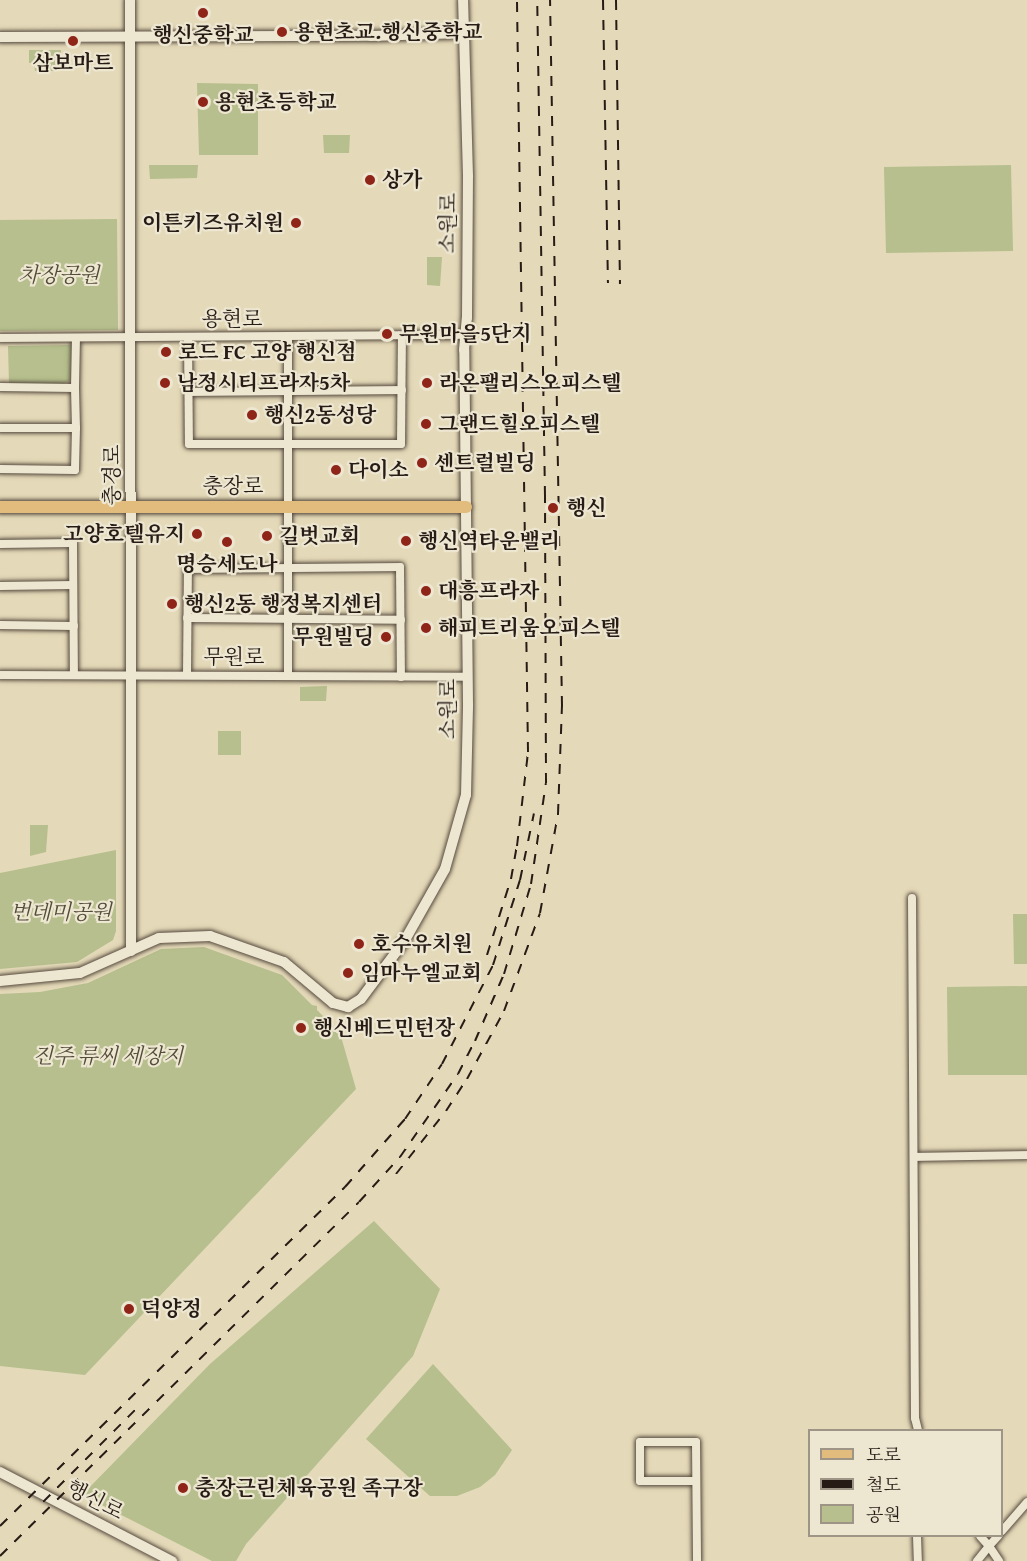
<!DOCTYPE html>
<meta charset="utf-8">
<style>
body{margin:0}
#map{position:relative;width:1027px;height:1561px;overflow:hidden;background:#e4d9b8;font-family:"Gentium Book Plus","Noto Serif KR",serif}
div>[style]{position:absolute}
.green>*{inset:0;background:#b6bf8d}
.roads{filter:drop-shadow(0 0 2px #564a3e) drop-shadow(0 0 2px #564a3e)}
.minor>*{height:8px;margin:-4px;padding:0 4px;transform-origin:4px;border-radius:4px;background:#ede6d1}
.secondary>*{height:10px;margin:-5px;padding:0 5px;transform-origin:5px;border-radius:5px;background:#ede6d1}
.primary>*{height:12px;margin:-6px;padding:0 6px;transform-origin:6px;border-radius:6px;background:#e2bc7c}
.rail>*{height:2px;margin-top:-1px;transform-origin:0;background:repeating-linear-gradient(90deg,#271b15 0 10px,transparent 0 20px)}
.dots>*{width:16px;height:16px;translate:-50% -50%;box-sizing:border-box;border:3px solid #ede6d1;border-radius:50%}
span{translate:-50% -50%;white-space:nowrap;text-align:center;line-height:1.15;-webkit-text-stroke:4.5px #ede6d1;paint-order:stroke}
.poi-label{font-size:21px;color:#271b15;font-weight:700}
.left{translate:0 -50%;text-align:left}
.right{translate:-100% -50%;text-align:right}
.street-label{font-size:21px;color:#271b15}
.park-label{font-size:21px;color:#524c39;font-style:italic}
.legend{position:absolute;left:808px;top:1429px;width:195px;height:108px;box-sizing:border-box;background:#ede6d1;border:2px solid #9e9586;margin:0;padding:8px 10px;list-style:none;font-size:18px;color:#271b15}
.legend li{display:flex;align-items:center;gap:12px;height:30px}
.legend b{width:30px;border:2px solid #9e9586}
</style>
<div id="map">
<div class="green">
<i style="clip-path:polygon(29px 50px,61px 50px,61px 71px,35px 71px,34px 63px,29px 63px)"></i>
<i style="clip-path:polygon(197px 83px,258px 84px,258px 155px,199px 155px)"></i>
<i style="clip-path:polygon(323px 135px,350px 135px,349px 153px,324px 153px)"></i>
<i style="clip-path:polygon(149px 165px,198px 165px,197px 178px,150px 179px)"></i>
<i style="clip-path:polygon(1011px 165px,1013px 251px,886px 253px,884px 167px)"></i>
<i style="clip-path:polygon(117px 219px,118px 330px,0 331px,0 220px)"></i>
<i style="clip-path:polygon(427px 257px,442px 257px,440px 286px,427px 285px)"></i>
<i style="clip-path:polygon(72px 345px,72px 379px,60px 386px,9px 384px,8px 346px)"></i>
<i style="clip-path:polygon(327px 686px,326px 701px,300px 701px,300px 687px)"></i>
<i style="clip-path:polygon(218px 731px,241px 731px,241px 755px,218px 755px)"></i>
<i style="clip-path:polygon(30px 825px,48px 825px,46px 852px,30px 856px)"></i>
<i style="clip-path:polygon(116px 850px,116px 931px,113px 940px,77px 962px,0 969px,0 873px)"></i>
<i style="clip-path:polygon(1013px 914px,1027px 914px,1027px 964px,1014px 964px)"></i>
<i style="clip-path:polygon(204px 947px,282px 975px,312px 1005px,317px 1006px,317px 1010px,340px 1033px,356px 1089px,85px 1375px,0 1366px,0 994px,40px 992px,88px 983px,161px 949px)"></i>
<i style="clip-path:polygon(1027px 986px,1027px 1075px,948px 1075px,947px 987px)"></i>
<i style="clip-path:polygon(374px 1221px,440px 1289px,413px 1356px,246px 1544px,236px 1561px,212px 1561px,82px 1495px,210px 1364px)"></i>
<i style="clip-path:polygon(433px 1364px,512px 1450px,495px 1475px,480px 1487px,457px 1496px,430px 1496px,366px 1439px)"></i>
</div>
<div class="roads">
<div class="minor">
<i style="left:188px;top:337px;width:107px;rotate:89.5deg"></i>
<i style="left:189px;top:444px;width:212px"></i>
<i style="left:401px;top:444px;width:108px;rotate:-89.5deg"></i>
<i style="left:288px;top:337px;width:338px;rotate:90deg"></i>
<i style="left:0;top:338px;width:465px;rotate:-0.4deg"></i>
<i style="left:0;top:387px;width:75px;rotate:0.8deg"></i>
<i style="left:75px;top:388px;width:40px;rotate:88.6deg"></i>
<i style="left:76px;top:428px;width:42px;rotate:91.4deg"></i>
<i style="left:75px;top:470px;width:75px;rotate:-179.2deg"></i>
<i style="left:75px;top:388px;width:50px;rotate:-88.9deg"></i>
<i style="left:189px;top:392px;width:213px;rotate:-0.5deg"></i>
<i style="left:0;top:428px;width:76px"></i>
<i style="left:0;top:544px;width:73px;rotate:-0.8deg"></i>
<i style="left:73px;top:543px;width:132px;rotate:89.6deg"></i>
<i style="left:0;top:586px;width:73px;rotate:-0.8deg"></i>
<i style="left:187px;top:618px;width:214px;rotate:0.5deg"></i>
<i style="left:0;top:625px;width:74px;rotate:0.8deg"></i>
<i style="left:0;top:675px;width:468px;rotate:0.2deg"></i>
<i style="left:187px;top:675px;width:106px;rotate:-89.5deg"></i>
<i style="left:188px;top:569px;width:212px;rotate:-0.5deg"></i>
<i style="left:400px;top:567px;width:110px;rotate:89.5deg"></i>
<i style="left:912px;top:898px;width:520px;rotate:89.67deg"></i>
<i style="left:915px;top:1418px;width:12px;rotate:76deg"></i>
<i style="left:914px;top:1157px;width:113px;rotate:-1deg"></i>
<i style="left:696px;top:1481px;width:56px;rotate:180deg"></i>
<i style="left:640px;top:1481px;width:39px;rotate:-90deg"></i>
<i style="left:640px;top:1442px;width:56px"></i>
<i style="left:696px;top:1442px;width:119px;rotate:89.5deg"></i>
<i style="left:1002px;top:1531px;width:38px;rotate:-49deg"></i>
<i style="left:917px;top:1536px;width:25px;rotate:88deg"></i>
<i style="left:998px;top:1536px;width:13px;rotate:132deg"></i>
<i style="left:989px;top:1546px;width:18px;rotate:56deg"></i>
<i style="left:977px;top:1561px;width:19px;rotate:-51deg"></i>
<i style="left:989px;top:1546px;width:13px;rotate:-132deg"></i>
</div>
<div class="secondary">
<i style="left:130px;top:0;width:951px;rotate:89.94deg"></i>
<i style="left:0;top:37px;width:371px;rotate:-0.2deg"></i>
<i style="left:371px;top:36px;width:92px;rotate:-1.9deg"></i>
<i style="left:0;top:981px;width:80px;rotate:-5.7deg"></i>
<i style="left:80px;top:973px;width:86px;rotate:-23.9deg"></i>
<i style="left:159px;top:938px;width:51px;rotate:-2.2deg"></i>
<i style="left:210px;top:936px;width:78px;rotate:19.4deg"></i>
<i style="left:284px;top:962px;width:64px;rotate:39.9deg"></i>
<i style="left:333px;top:1003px;width:16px;rotate:15deg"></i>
<i style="left:348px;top:1007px;width:15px;rotate:-32deg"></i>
<i style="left:361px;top:999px;width:74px;rotate:-53.3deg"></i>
<i style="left:405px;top:940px;width:81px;rotate:-60.6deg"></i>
<i style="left:445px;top:869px;width:77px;rotate:-74.2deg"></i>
<i style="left:466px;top:795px;width:91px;rotate:-88.7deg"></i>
<i style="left:468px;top:704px;width:354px;rotate:-90.6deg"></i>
<i style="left:464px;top:350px;width:32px;rotate:-85deg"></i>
<i style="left:467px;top:318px;width:142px;rotate:-89.6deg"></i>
<i style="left:468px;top:176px;width:176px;rotate:-91.6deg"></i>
<i style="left:0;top:1472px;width:194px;rotate:27.4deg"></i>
</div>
<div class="primary">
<i style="left:0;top:507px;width:466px"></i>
</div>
</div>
<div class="rail">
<i style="left:603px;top:0;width:283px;rotate:89deg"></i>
<i style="left:616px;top:0;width:284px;rotate:89.2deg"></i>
<i style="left:487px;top:955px;width:80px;rotate:-72.5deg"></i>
<i style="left:511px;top:879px;width:34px;rotate:-80deg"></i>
<i style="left:517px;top:846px;width:95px;rotate:-83.3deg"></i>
<i style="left:528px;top:752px;width:752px;rotate:-90.84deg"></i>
<i style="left:396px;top:1174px;width:80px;rotate:-51.6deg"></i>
<i style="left:446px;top:1111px;width:38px;rotate:-57deg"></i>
<i style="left:467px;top:1079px;width:77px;rotate:-61.4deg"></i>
<i style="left:504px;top:1011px;width:104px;rotate:-69.8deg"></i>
<i style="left:540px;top:913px;width:101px;rotate:-79.7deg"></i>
<i style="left:558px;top:814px;width:108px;rotate:-87.9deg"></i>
<i style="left:562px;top:706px;width:706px;rotate:-90.97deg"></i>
<i style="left:43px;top:1502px;width:136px;rotate:-45deg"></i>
<i style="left:0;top:1526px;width:484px;rotate:-44.5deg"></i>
<i style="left:345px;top:1187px;width:91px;rotate:-48.6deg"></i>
<i style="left:405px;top:1119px;width:66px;rotate:-56.1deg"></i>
<i style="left:442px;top:1064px;width:111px;rotate:-62.7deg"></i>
<i style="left:493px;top:965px;width:89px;rotate:-72.4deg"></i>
<i style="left:520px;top:880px;width:68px;rotate:-78.2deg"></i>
<i style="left:0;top:1556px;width:504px;rotate:-44.6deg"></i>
<i style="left:359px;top:1202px;width:61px;rotate:-47.7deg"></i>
<i style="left:400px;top:1157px;width:101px;rotate:-55.1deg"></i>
<i style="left:458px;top:1074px;width:37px;rotate:-63deg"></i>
<i style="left:475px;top:1041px;width:73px;rotate:-66.6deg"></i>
<i style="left:504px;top:974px;width:94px;rotate:-73.3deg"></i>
<i style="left:531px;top:884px;width:102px;rotate:-81.6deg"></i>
<i style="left:546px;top:783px;width:287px;rotate:-90.2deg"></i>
<i style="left:545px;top:496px;width:496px;rotate:-90.9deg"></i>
</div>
<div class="dots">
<i style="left:203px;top:13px;background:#8f2418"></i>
<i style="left:282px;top:32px;background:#8f2418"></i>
<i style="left:73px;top:41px;background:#8f2418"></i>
<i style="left:203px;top:102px;background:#8f2418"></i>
<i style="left:370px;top:180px;background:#8f2418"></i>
<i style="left:296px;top:223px;background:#8f2418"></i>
<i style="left:387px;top:334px;background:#8f2418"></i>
<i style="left:166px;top:352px;background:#8f2418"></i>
<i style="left:165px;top:383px;background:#8f2418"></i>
<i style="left:427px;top:383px;background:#8f2418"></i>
<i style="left:252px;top:415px;background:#8f2418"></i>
<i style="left:426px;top:424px;background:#8f2418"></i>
<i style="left:422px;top:463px;background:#8f2418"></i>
<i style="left:336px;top:470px;background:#8f2418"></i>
<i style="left:553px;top:508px;background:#8f2418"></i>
<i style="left:197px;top:534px;background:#8f2418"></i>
<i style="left:267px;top:536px;background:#8f2418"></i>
<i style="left:406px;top:541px;background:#8f2418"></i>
<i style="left:227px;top:542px;background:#8f2418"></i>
<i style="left:426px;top:591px;background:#8f2418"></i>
<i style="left:172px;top:604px;background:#8f2418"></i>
<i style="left:426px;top:628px;background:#8f2418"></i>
<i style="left:386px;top:637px;background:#8f2418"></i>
<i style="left:359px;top:944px;background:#8f2418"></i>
<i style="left:348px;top:973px;background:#8f2418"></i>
<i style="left:301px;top:1028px;background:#8f2418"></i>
<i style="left:129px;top:1309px;background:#8f2418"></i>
<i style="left:183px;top:1488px;background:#8f2418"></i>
</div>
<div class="poi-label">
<span class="left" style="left:294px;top:32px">용현초교.행신중학교</span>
<span style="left:203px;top:35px">행신중학교</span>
<span style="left:73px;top:63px">삼보마트</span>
<span class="left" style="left:215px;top:102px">용현초등학교</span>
<span class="left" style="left:382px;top:180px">상가</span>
<span class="right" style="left:284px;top:223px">이튼키즈유치원</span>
<span class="left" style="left:399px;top:334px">무원마을5단지</span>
<span class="left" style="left:178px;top:352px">로드 FC 고양 행신점</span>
<span class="left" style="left:177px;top:383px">남정시티프라자5차</span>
<span class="left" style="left:439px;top:383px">라온팰리스오피스텔</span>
<span class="left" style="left:264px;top:415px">행신2동성당</span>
<span class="left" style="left:438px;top:424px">그랜드힐오피스텔</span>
<span class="left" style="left:434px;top:463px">센트럴빌딩</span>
<span class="left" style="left:348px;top:470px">다이소</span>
<span class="left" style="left:566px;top:508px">행신</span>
<span class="right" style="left:185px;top:534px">고양호텔유지</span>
<span class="left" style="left:279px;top:536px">길벗교회</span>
<span class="left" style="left:418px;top:541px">행신역타운밸리</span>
<span style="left:227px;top:564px">명승세도나</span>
<span class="left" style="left:438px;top:591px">대흥프라자</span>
<span class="left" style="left:184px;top:604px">행신2동 행정복지센터</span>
<span class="left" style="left:438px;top:628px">해피트리움오피스텔</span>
<span class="right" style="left:374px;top:637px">무원빌딩</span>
<span class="left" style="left:371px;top:944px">호수유치원</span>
<span class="left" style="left:360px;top:973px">임마누엘교회</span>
<span class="left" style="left:313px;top:1028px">행신베드민턴장</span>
<span class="left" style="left:141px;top:1309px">덕양정</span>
<span class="left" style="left:195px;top:1488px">충장근린체육공원 족구장</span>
</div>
<div class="street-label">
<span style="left:448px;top:223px;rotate:-89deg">소원로</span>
<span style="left:232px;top:319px">용현로</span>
<span style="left:112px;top:475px;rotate:-90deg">충경로</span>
<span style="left:233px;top:486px">충장로</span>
<span style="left:234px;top:657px">무원로</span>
<span style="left:448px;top:709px;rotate:-90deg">소원로</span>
<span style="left:95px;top:1500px;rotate:27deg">행신로</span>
</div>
<div class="park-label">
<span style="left:59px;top:275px">차장공원</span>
<span style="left:61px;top:912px">번데미공원</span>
<span style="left:108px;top:1056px">진주 류씨 세장지</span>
</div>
<ul class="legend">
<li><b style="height:8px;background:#e2bc7c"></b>도로</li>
<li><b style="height:8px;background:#271b15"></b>철도</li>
<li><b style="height:16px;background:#b6bf8d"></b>공원</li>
</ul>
</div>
